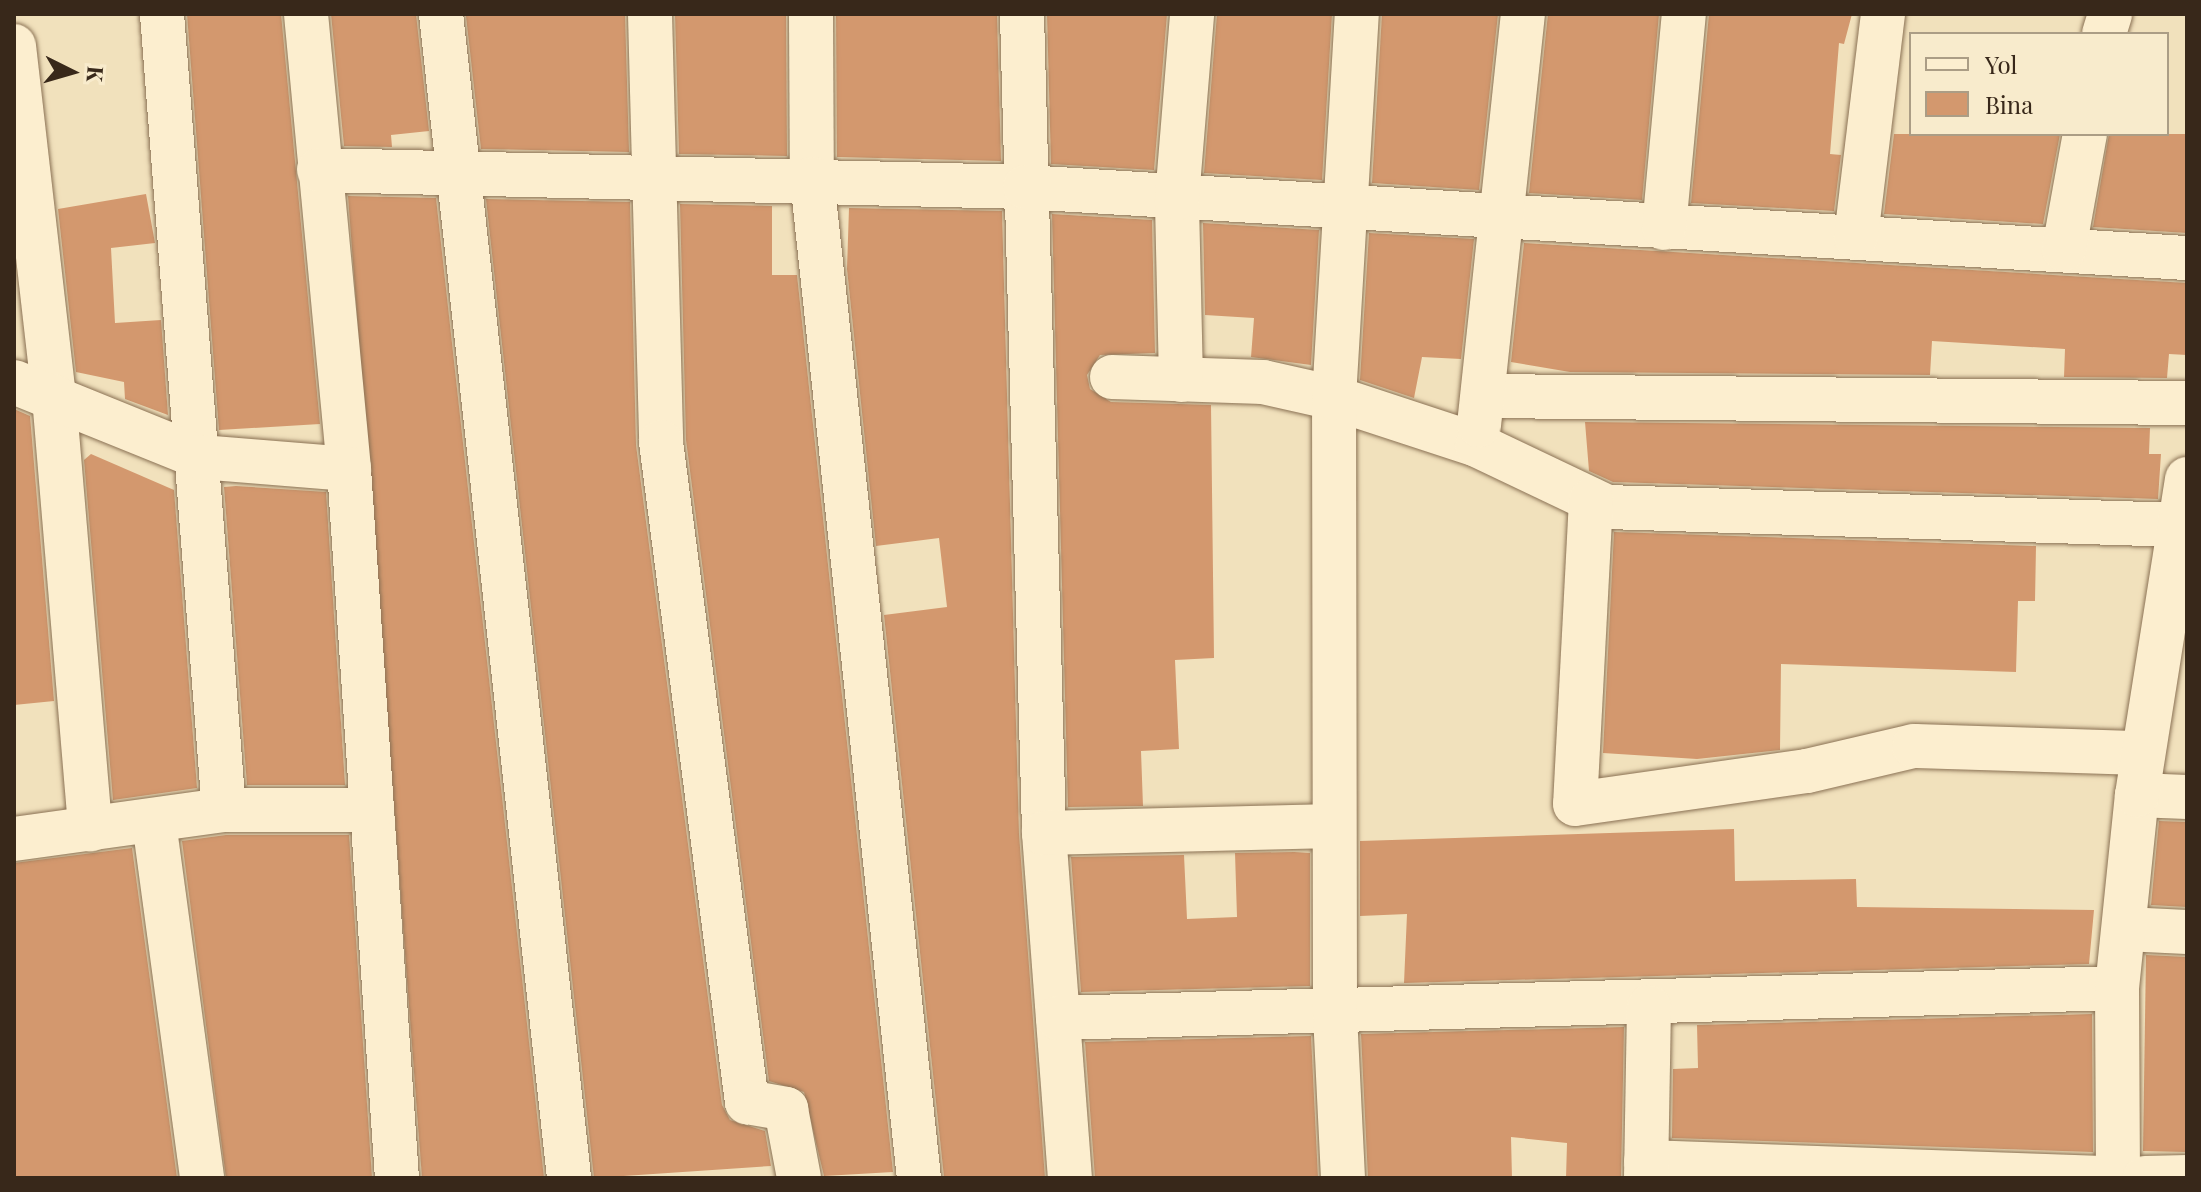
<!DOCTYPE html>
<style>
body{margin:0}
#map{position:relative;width:2201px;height:1192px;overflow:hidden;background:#f1e1bc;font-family:"Playfair Display",serif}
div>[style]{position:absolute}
.building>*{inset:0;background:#d3986e}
.roads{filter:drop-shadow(0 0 2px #8a7154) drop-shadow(0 0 2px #8a7154)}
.minor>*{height:44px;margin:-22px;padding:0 22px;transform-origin:22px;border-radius:22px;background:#fceecf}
span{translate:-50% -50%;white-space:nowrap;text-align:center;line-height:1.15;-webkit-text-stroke:7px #f8ebcc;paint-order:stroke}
.frame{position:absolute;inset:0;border:16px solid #38281a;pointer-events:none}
.legend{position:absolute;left:1909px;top:32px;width:260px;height:104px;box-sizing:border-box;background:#f8ebcc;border:2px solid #ab9d85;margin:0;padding:10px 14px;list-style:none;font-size:24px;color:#38281a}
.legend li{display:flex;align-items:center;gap:16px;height:40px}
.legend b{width:40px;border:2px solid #ab9d85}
.north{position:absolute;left:32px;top:32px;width:80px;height:80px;-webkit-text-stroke:6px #f8ebcc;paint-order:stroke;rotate:95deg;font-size:22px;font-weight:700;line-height:32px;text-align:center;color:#38281a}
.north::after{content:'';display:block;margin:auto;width:28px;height:36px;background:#38281a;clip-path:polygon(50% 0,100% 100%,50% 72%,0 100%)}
</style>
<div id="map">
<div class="building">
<i style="clip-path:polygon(187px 14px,281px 14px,320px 424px,219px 430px)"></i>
<i style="clip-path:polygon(331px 14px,416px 14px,429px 131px,391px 135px,392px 147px,344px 146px)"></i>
<i style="clip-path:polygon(580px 14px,625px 14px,629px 152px,481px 149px,466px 16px)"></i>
<i style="clip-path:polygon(675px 14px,786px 14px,787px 156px,679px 154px)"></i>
<i style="clip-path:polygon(836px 14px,997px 14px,1001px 161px,837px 157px)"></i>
<i style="clip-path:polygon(1047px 14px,1167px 14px,1154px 170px,1051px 164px)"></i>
<i style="clip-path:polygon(1217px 14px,1332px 14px,1322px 180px,1204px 173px)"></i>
<i style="clip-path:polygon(1382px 14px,1498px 14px,1479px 190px,1372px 183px)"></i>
<i style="clip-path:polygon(1548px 14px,1659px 14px,1642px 200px,1529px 193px)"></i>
<i style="clip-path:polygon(1709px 14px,1852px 14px,1844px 44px,1839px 43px,1830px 154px,1841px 155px,1834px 211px,1691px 203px)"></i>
<i style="clip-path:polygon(1894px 134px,2060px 134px,2043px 224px,1884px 214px)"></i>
<i style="clip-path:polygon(2109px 134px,2187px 134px,2187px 233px,2093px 227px)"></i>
<i style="clip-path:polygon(146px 194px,155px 243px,111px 248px,115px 323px,161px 320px,168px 415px,125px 399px,124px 382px,76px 372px,58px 209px)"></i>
<i style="clip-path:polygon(348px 196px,436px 198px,544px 1178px,422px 1178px)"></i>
<i style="clip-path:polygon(486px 199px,630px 202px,636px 445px,722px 1105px,730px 1120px,765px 1131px,771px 1166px,594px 1178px)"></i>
<i style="clip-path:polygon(680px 204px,772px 206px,772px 275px,797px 275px,893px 1172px,824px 1176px,804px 1092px,769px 1081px,686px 440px)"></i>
<i style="clip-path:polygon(849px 208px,1002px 211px,1019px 834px,1045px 1178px,944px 1177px,884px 615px,947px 607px,939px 538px,876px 546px,847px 269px)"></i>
<i style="clip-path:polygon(1052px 214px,1152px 220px,1155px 353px,1100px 355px,1087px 375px,1090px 389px,1111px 402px,1211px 405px,1214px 658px,1175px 660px,1179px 749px,1141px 751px,1143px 806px,1068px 807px)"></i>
<i style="clip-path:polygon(1203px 223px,1319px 230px,1311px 365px,1251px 357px,1254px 318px,1205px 315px)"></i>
<i style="clip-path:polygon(1369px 233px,1474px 239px,1461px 359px,1422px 357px,1414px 398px,1360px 380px)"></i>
<i style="clip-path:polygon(1524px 243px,2187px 283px,2187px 355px,2169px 354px,2167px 378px,2064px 377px,2065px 349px,1932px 341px,1930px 375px,1570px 372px,1511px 362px)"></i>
<i style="clip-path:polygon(14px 409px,30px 416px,54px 701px,14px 705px)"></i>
<i style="clip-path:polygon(1585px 422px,2150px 428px,2149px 454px,2161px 454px,2158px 499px,1613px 482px,1589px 471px)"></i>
<i style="clip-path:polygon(91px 454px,174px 490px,197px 788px,113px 800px,84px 460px)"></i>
<i style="clip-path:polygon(236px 486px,326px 492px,345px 785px,247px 785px,224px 487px)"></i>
<i style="clip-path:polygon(1614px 532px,2036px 546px,2035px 601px,2018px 601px,2016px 672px,1781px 664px,1780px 750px,1697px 759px,1603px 753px)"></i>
<i style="clip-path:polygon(2159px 821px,2187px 822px,2187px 907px,2151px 905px)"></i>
<i style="clip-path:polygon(1734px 829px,1735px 881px,1856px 879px,1857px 907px,2094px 910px,2089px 964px,1404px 983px,1407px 914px,1360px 916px,1360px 841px)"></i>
<i style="clip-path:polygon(226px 835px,349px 835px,372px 1178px,226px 1178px,182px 841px)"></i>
<i style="clip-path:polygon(132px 848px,177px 1178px,14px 1178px,14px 863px)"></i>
<i style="clip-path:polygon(1294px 852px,1310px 853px,1310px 986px,1081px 992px,1071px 857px,1184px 855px,1187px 919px,1237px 917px,1235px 853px)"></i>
<i style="clip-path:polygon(2146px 955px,2187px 957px,2187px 1152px,2143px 1151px)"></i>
<i style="clip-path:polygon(2092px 1014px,2093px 1152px,1672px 1138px,1673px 1069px,1698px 1068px,1697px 1025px)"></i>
<i style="clip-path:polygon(1624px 1027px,1621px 1178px,1566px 1178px,1567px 1143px,1511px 1137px,1512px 1178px,1368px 1178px,1361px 1034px)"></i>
<i style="clip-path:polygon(1311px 1036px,1318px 1178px,1095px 1178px,1085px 1042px)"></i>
</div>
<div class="roads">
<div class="minor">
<i style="left:162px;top:14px;width:798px;rotate:85.55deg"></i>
<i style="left:306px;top:14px;width:457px;rotate:84.6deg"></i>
<i style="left:349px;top:469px;width:711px;rotate:86.13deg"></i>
<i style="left:441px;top:14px;width:1171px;rotate:83.72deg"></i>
<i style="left:650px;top:14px;width:428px;rotate:88.5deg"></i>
<i style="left:661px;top:442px;width:666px;rotate:82.58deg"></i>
<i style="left:747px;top:1102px;width:40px;rotate:10deg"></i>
<i style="left:786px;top:1109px;width:70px;rotate:79.3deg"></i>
<i style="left:811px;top:14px;width:165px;rotate:89.7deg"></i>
<i style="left:812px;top:179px;width:1005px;rotate:83.89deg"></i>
<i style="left:1022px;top:14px;width:819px;rotate:88.46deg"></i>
<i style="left:1044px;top:833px;width:346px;rotate:85.7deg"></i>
<i style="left:2104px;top:34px;width:21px;rotate:-73deg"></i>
<i style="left:14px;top:46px;width:353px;rotate:83.5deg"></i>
<i style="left:54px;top:397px;width:434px;rotate:85.2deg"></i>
<i style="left:319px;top:170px;width:706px;rotate:1.38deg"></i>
<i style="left:1025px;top:187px;width:1164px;rotate:3.5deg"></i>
<i style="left:1664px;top:228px;width:215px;rotate:-84.7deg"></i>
<i style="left:1856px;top:237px;width:225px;rotate:-83.1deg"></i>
<i style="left:2064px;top:249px;width:117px;rotate:-79.7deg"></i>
<i style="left:1112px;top:377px;width:151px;rotate:1.9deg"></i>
<i style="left:1263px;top:382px;width:73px;rotate:12.7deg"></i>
<i style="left:1334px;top:398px;width:151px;rotate:18.2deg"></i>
<i style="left:1477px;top:445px;width:144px;rotate:25.5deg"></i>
<i style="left:1607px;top:507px;width:573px;rotate:1.8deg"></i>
<i style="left:1181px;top:380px;width:182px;rotate:-91.3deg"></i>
<i style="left:1177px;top:198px;width:185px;rotate:-85.3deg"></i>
<i style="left:14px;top:382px;width:201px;rotate:22deg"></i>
<i style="left:200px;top:457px;width:149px;rotate:4.6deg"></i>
<i style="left:1484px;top:396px;width:703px;rotate:0.57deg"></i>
<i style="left:1479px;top:425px;width:413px;rotate:-83.9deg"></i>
<i style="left:1591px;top:500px;width:304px;rotate:93deg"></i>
<i style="left:1575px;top:804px;width:234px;rotate:-8.1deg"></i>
<i style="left:1807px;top:771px;width:110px;rotate:-13.2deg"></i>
<i style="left:1914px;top:746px;width:229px;rotate:1.8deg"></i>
<i style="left:2137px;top:795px;width:50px;rotate:2.3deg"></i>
<i style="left:154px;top:822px;width:359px;rotate:82.3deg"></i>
<i style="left:1044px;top:833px;width:289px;rotate:-1.4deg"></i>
<i style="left:14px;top:839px;width:212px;rotate:-7.9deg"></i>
<i style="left:224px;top:810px;width:148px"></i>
<i style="left:2125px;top:929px;width:62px;rotate:2.8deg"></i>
<i style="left:1058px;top:1018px;width:1059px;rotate:-1.62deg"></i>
<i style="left:1646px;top:1162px;width:449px;rotate:2deg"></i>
<i style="left:1343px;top:1178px;width:165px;rotate:-92.8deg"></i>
<i style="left:1335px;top:1013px;width:615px;rotate:-90.09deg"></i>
<i style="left:1334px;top:398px;width:385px;rotate:-86.6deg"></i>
<i style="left:1646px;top:1178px;width:171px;rotate:-89deg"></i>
<i style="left:2118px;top:1178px;width:190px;rotate:-90.3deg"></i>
<i style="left:2117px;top:988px;width:194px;rotate:-84.1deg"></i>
<i style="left:2137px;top:795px;width:320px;rotate:-81deg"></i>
<i style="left:2145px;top:1178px;width:42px;rotate:-1.4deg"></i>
</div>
</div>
<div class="frame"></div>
<ul class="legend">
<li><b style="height:10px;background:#fceecf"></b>Yol</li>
<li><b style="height:22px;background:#d3986e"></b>Bina</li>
</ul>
<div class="north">K</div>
</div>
